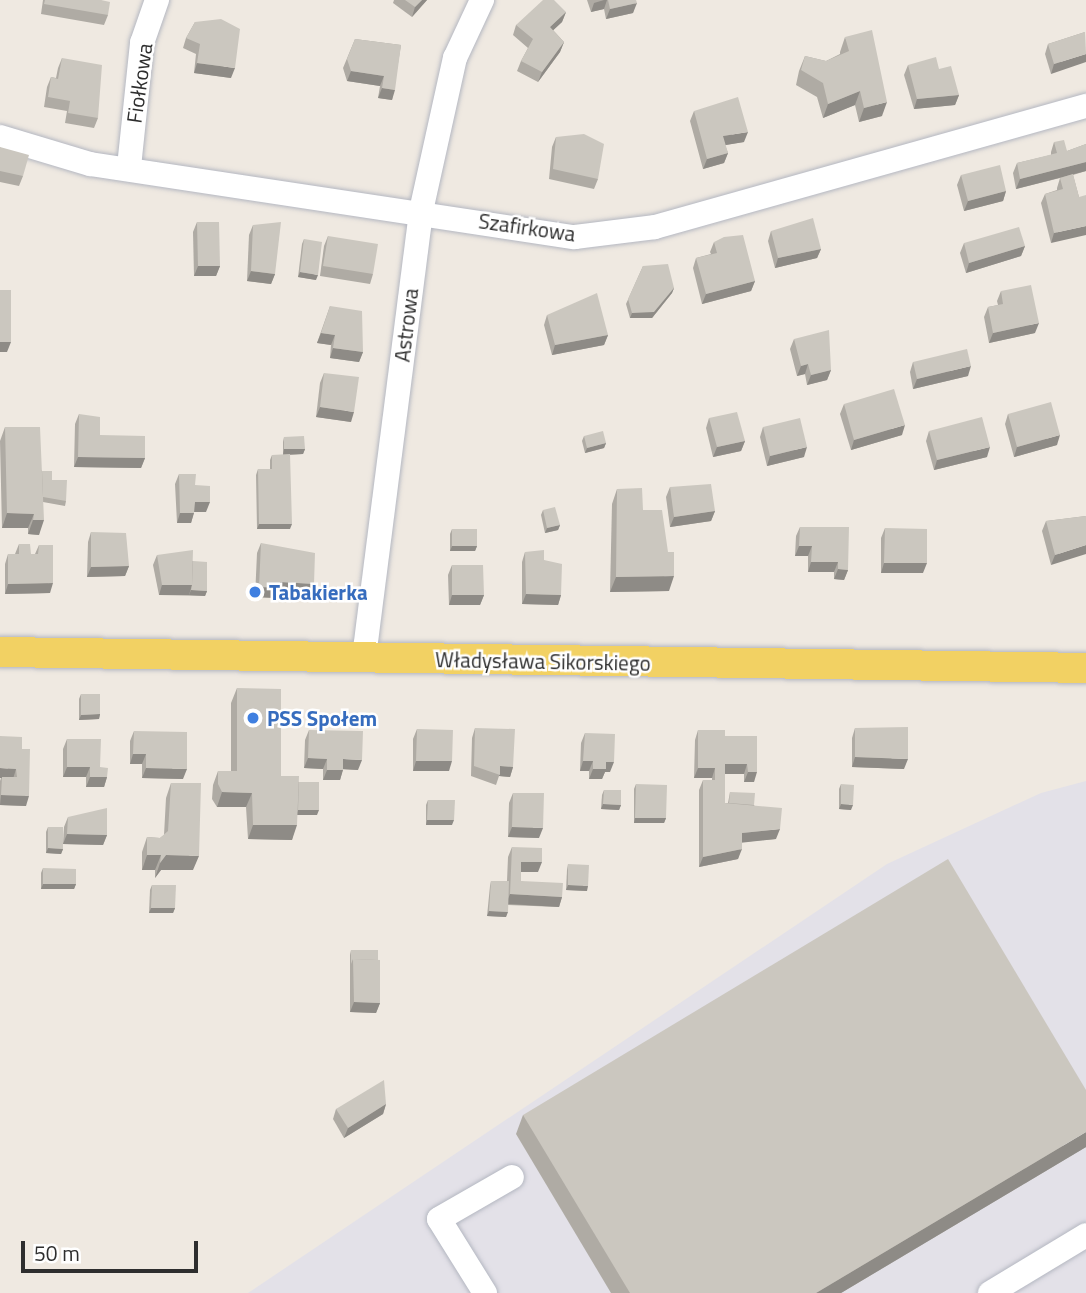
<!DOCTYPE html>
<meta charset="utf-8">
<style>
body{margin:0}
#map{position:relative;width:1086px;height:1293px;overflow:hidden;background:#efe9e1;font-family:"Titillium Web",sans-serif}
div>[style]{position:absolute}
.industrial>*{inset:0;background:#e3e1e8}
.roads{filter:drop-shadow(0 0 2px #b4b7c1) drop-shadow(0 0 2px #b4b7c1)}
.minor>*{height:24px;margin:-12px;padding:0 12px;transform-origin:12px;border-radius:12px;background:#fff}
.major>*{height:30px;margin:-15px;padding:0 15px;transform-origin:15px;border-radius:15px;background:#f2d163}
.wall>*{inset:0;background:#afaba4}
.shaded-wall>*{inset:0;background:#8e8b86}
.building>*{inset:0;background:#cbc7bf}
.dots>*{width:19px;height:19px;translate:-50% -50%;box-sizing:border-box;border:4px solid #fff;border-radius:50%}
span{translate:-50% -50%;white-space:nowrap;text-align:center;line-height:1.15;-webkit-text-stroke:5px #fff;paint-order:stroke}
.street-label{font-size:21px;color:#2e2e2e}
.shop-label{font-size:21px;color:#366cbe;font-weight:700}
.left{translate:0 -50%;text-align:left}
.scale{position:absolute;left:21px;top:1241px;width:177px;height:32px;box-sizing:border-box;border:4px solid #2e2e2e;border-top:0;padding-left:9px;font-size:21px;line-height:24px;white-space:nowrap;color:#2e2e2e;-webkit-text-stroke:5px #fff;paint-order:stroke}
</style>
<div id="map">
<div class="industrial">
<i style="clip-path:polygon(1086px 781px,1086px 1293px,248px 1293px,887px 864px,1041px 793px)"></i>
</div>
<div class="roads">
<div class="minor">
<i style="left:0;top:137px;width:94px;rotate:16.7deg"></i>
<i style="left:90px;top:164px;width:490px;rotate:8.6deg"></i>
<i style="left:575px;top:237px;width:81px;rotate:-7.1deg"></i>
<i style="left:655px;top:227px;width:448px;rotate:-15.7deg"></i>
<i style="left:129px;top:167px;width:125px;rotate:-84deg"></i>
<i style="left:142px;top:43px;width:46px;rotate:-70.8deg"></i>
<i style="left:364px;top:657px;width:450px;rotate:-82.7deg"></i>
<i style="left:421px;top:211px;width:157px;rotate:-77.5deg"></i>
<i style="left:455px;top:58px;width:64px;rotate:-65deg"></i>
<i style="left:485px;top:1293px;width:87px;rotate:-121.9deg"></i>
<i style="left:439px;top:1219px;width:84px;rotate:-29.9deg"></i>
<i style="left:990px;top:1293px;width:112px;rotate:-31.1deg"></i>
</div>
<div class="major">
<i style="left:0;top:652px;width:1086px;rotate:0.84deg"></i>
</div>
</div>
<div class="wall">
<i style="clip-path:polygon(43px 0,101px 0,108px 15px,104px 25px,41px 14px)"></i>
<i style="clip-path:polygon(394px 0,427px 0,412px 17px,393px 3px)"></i>
<i style="clip-path:polygon(587px 0,636px 0,633px 13px,606px 19px,604px 9px,591px 12px)"></i>
<i style="clip-path:polygon(566px 12px,562px 22px,553px 30px,564px 42px,560px 52px,538px 82px,517px 71px,521px 61px,528px 48px,513px 35px,516px 25px)"></i>
<i style="clip-path:polygon(195px 22px,231px 78px,194px 73px,196px 54px,183px 48px,186px 38px)"></i>
<i style="clip-path:polygon(1085px 32px,1051px 74px,1045px 54px,1048px 44px)"></i>
<i style="clip-path:polygon(845px 37px,882px 116px,859px 122px,855px 105px,823px 118px,817px 97px,796px 85px,799px 71px,805px 56px,826px 61px,840px 54px,840px 52px)"></i>
<i style="clip-path:polygon(355px 39px,401px 45px,392px 100px,378px 98px,380px 86px,347px 81px,343px 68px)"></i>
<i style="clip-path:polygon(62px 58px,98px 118px,94px 128px,65px 123px,67px 111px,44px 107px,47px 87px,51px 77px,56px 78px,58px 68px)"></i>
<i style="clip-path:polygon(908px 65px,939px 69px,959px 95px,955px 105px,914px 109px,904px 75px)"></i>
<i style="clip-path:polygon(694px 111px,744px 142px,725px 145px,728px 153px,724px 163px,703px 169px,690px 121px)"></i>
<i style="clip-path:polygon(556px 137px,598px 179px,594px 189px,549px 179px,552px 147px)"></i>
<i style="clip-path:polygon(1054px 142px,1067px 151px,1086px 144px,1086px 171px,1073px 175px,1079px 197px,1051px 243px,1041px 203px,1045px 194px,1057px 190px,1057px 188px,1060px 178px,1016px 189px,1013px 173px,1017px 163px,1051px 155px,1051px 152px)"></i>
<i style="clip-path:polygon(0 147px,23px 176px,19px 186px,0 182px)"></i>
<i style="clip-path:polygon(961px 175px,1006px 191px,1003px 201px,964px 211px,957px 185px)"></i>
<i style="clip-path:polygon(197px 222px,220px 266px,216px 276px,194px 276px,193px 232px)"></i>
<i style="clip-path:polygon(253px 225px,275px 274px,271px 284px,247px 281px,249px 235px)"></i>
<i style="clip-path:polygon(771px 231px,821px 249px,817px 258px,775px 268px,768px 241px)"></i>
<i style="clip-path:polygon(328px 236px,373px 274px,370px 284px,320px 276px,324px 246px)"></i>
<i style="clip-path:polygon(304px 239px,316px 280px,298px 277px,302px 244px)"></i>
<i style="clip-path:polygon(714px 242px,755px 281px,751px 291px,702px 304px,693px 268px,696px 258px,711px 254px,710px 252px)"></i>
<i style="clip-path:polygon(964px 243px,1025px 246px,1021px 256px,966px 273px,960px 253px)"></i>
<i style="clip-path:polygon(643px 266px,674px 288px,672px 293px,652px 318px,630px 318px,626px 304px)"></i>
<i style="clip-path:polygon(1001px 291px,1035px 333px,989px 343px,984px 317px,988px 307px,998px 305px,997px 301px)"></i>
<i style="clip-path:polygon(330px 306px,363px 352px,359px 362px,330px 358px,331px 345px,317px 343px)"></i>
<i style="clip-path:polygon(547px 315px,608px 335px,604px 345px,552px 355px,544px 325px)"></i>
<i style="clip-path:polygon(794px 339px,831px 370px,827px 380px,807px 385px,805px 374px,797px 376px,790px 349px)"></i>
<i style="clip-path:polygon(913px 362px,968px 376px,913px 389px,910px 372px)"></i>
<i style="clip-path:polygon(324px 373px,351px 422px,316px 417px,320px 383px)"></i>
<i style="clip-path:polygon(844px 404px,902px 435px,851px 450px,840px 414px)"></i>
<i style="clip-path:polygon(79px 414px,100px 435px,145px 458px,141px 468px,74px 467px,75px 424px)"></i>
<i style="clip-path:polygon(1008px 414px,1057px 445px,1014px 457px,1005px 424px)"></i>
<i style="clip-path:polygon(709px 418px,745px 441px,741px 451px,713px 457px,706px 428px)"></i>
<i style="clip-path:polygon(5px 427px,42px 471px,52px 480px,66px 501px,65px 506px,43px 502px,39px 535px,28px 534px,28px 528px,2px 528px,0 441px)"></i>
<i style="clip-path:polygon(763px 427px,804px 457px,767px 466px,760px 437px)"></i>
<i style="clip-path:polygon(929px 431px,987px 457px,934px 470px,926px 441px)"></i>
<i style="clip-path:polygon(584px 436px,606px 443px,604px 448px,585px 453px,582px 441px)"></i>
<i style="clip-path:polygon(284px 437px,305px 449px,303px 454px,283px 455px,283px 442px)"></i>
<i style="clip-path:polygon(272px 455px,290px 529px,257px 529px,256px 475px,258px 469px,270px 469px,270px 460px)"></i>
<i style="clip-path:polygon(179px 474px,195px 485px,206px 512px,194px 512px,191px 523px,177px 523px,175px 484px)"></i>
<i style="clip-path:polygon(670px 487px,715px 511px,711px 521px,670px 527px,666px 497px)"></i>
<i style="clip-path:polygon(617px 489px,643px 510px,669px 591px,610px 592px,612px 504px)"></i>
<i style="clip-path:polygon(543px 510px,560px 525px,558px 530px,545px 533px,541px 515px)"></i>
<i style="clip-path:polygon(1086px 516px,1051px 565px,1042px 531px,1046px 521px)"></i>
<i style="clip-path:polygon(800px 527px,848px 570px,844px 580px,834px 579px,834px 572px,808px 572px,808px 556px,795px 556px,796px 536px)"></i>
<i style="clip-path:polygon(885px 528px,923px 573px,881px 573px,881px 538px)"></i>
<i style="clip-path:polygon(452px 529px,477px 546px,475px 551px,450px 551px,450px 534px)"></i>
<i style="clip-path:polygon(91px 532px,129px 566px,125px 576px,87px 577px,88px 542px)"></i>
<i style="clip-path:polygon(261px 543px,314px 584px,310px 594px,278px 592px,276px 598px,255px 597px,257px 553px)"></i>
<i style="clip-path:polygon(19px 544px,31px 554px,35px 554px,39px 545px,50px 593px,5px 594px,5px 564px,8px 554px,15px 554px)"></i>
<i style="clip-path:polygon(525px 552px,544px 560px,561px 595px,558px 605px,522px 604px,522px 562px)"></i>
<i style="clip-path:polygon(157px 555px,193px 561px,207px 591px,205px 596px,159px 595px,153px 565px)"></i>
<i style="clip-path:polygon(452px 565px,484px 595px,480px 605px,449px 605px,448px 575px)"></i>
<i style="clip-path:polygon(237px 688px,281px 776px,299px 782px,317px 815px,297px 815px,292px 840px,248px 839px,246px 807px,217px 807px,212px 799px,213px 785px,218px 771px,231px 771px,231px 703px)"></i>
<i style="clip-path:polygon(81px 694px,100px 714px,99px 719px,79px 720px,79px 699px)"></i>
<i style="clip-path:polygon(475px 728px,513px 767px,510px 777px,499px 776px,496px 785px,471px 776px,472px 738px)"></i>
<i style="clip-path:polygon(855px 728px,904px 769px,852px 767px,852px 738px)"></i>
<i style="clip-path:polygon(417px 729px,449px 771px,413px 771px,413px 739px)"></i>
<i style="clip-path:polygon(309px 730px,358px 770px,343px 769px,340px 780px,323px 780px,323px 769px,304px 768px,305px 740px)"></i>
<i style="clip-path:polygon(698px 730px,725px 736px,757px 736px,754px 782px,744px 782px,744px 774px,725px 774px,725px 803px,728px 803px,730px 792px,754px 805px,776px 839px,742px 842px,738px 859px,699px 867px,699px 790px,703px 780px,712px 780px,712px 778px,694px 778px,695px 740px)"></i>
<i style="clip-path:polygon(134px 731px,183px 779px,142px 778px,142px 764px,130px 764px,130px 741px)"></i>
<i style="clip-path:polygon(585px 733px,610px 772px,605px 772px,602px 779px,589px 779px,589px 771px,580px 771px,581px 743px)"></i>
<i style="clip-path:polygon(67px 739px,100px 767px,107px 777px,104px 787px,86px 787px,86px 777px,63px 777px,63px 749px)"></i>
<i style="clip-path:polygon(22px 749px,26px 806px,0 805px,0 781px,1px 778px)"></i>
<i style="clip-path:polygon(171px 783px,193px 870px,161px 870px,155px 878px,155px 870px,142px 870px,142px 852px,147px 837px,160px 838px,164px 835px,166px 798px)"></i>
<i style="clip-path:polygon(636px 784px,666px 818px,664px 823px,634px 823px,634px 789px)"></i>
<i style="clip-path:polygon(841px 784px,851px 810px,839px 809px,839px 789px)"></i>
<i style="clip-path:polygon(604px 790px,621px 805px,619px 810px,601px 809px,602px 795px)"></i>
<i style="clip-path:polygon(513px 793px,539px 838px,508px 837px,509px 803px)"></i>
<i style="clip-path:polygon(428px 800px,452px 825px,426px 825px,426px 805px)"></i>
<i style="clip-path:polygon(68px 817px,107px 835px,103px 845px,63px 844px,64px 827px)"></i>
<i style="clip-path:polygon(48px 827px,63px 849px,61px 854px,46px 853px,46px 832px)"></i>
<i style="clip-path:polygon(512px 847px,538px 872px,521px 872px,521px 881px,562px 897px,559px 907px,508px 905px,506px 917px,487px 916px,490px 886px,491px 881px,507px 881px,508px 857px)"></i>
<i style="clip-path:polygon(568px 864px,587px 891px,566px 890px,567px 870px)"></i>
<i style="clip-path:polygon(43px 868px,76px 884px,74px 889px,41px 889px,41px 873px)"></i>
<i style="clip-path:polygon(152px 885px,175px 908px,173px 913px,149px 913px,150px 890px)"></i>
<i style="clip-path:polygon(351px 950px,378px 960px,380px 1003px,376px 1013px,350px 1012px,350px 955px)"></i>
<i style="clip-path:polygon(386px 1104px,383px 1114px,344px 1138px,333px 1119px,336px 1109px)"></i>
<i style="clip-path:polygon(523px 1115px,1086px 1147px,841px 1293px,611px 1293px,516px 1134px)"></i>
</div>
<div class="shaded-wall">
<i style="clip-path:polygon(422px 0,427px 0,412px 17px,415px 7px)"></i>
<i style="clip-path:polygon(604px 0,607px 0,604px 9px,591px 12px,594px 3px)"></i>
<i style="clip-path:polygon(637px 3px,633px 13px,606px 19px,610px 9px)"></i>
<i style="clip-path:polygon(566px 12px,562px 22px,546px 37px,550px 27px)"></i>
<i style="clip-path:polygon(564px 42px,560px 52px,538px 82px,542px 72px)"></i>
<i style="clip-path:polygon(1086px 54px,1086px 62px,1051px 74px,1054px 64px)"></i>
<i style="clip-path:polygon(197px 63px,235px 68px,231px 78px,194px 73px)"></i>
<i style="clip-path:polygon(351px 71px,384px 76px,380px 86px,347px 81px)"></i>
<i style="clip-path:polygon(382px 88px,395px 90px,392px 100px,378px 98px)"></i>
<i style="clip-path:polygon(860px 91px,855px 105px,823px 118px,828px 104px)"></i>
<i style="clip-path:polygon(959px 95px,955px 105px,914px 109px,917px 99px)"></i>
<i style="clip-path:polygon(887px 102px,882px 116px,859px 122px,864px 108px)"></i>
<i style="clip-path:polygon(748px 132px,744px 142px,720px 146px,723px 136px)"></i>
<i style="clip-path:polygon(728px 153px,724px 163px,703px 169px,707px 159px)"></i>
<i style="clip-path:polygon(1086px 162px,1086px 171px,1016px 189px,1020px 179px)"></i>
<i style="clip-path:polygon(1006px 191px,1003px 201px,964px 211px,968px 201px)"></i>
<i style="clip-path:polygon(1086px 226px,1086px 235px,1051px 243px,1054px 233px)"></i>
<i style="clip-path:polygon(1025px 246px,1021px 256px,966px 273px,969px 263px)"></i>
<i style="clip-path:polygon(821px 249px,817px 258px,775px 268px,778px 258px)"></i>
<i style="clip-path:polygon(198px 266px,220px 266px,216px 276px,194px 276px)"></i>
<i style="clip-path:polygon(251px 271px,275px 274px,271px 284px,247px 281px)"></i>
<i style="clip-path:polygon(300px 272px,318px 275px,316px 280px,298px 277px)"></i>
<i style="clip-path:polygon(755px 281px,751px 291px,702px 304px,706px 294px)"></i>
<i style="clip-path:polygon(674px 288px,672px 293px,652px 318px,630px 318px,632px 313px)"></i>
<i style="clip-path:polygon(1039px 323px,1035px 333px,989px 343px,993px 333px)"></i>
<i style="clip-path:polygon(321px 333px,335px 335px,331px 345px,317px 343px)"></i>
<i style="clip-path:polygon(608px 335px,604px 345px,552px 355px,555px 345px)"></i>
<i style="clip-path:polygon(0 342px,11px 342px,7px 352px,0 352px)"></i>
<i style="clip-path:polygon(333px 348px,363px 352px,359px 362px,330px 358px)"></i>
<i style="clip-path:polygon(808px 364px,805px 374px,797px 376px,801px 366px)"></i>
<i style="clip-path:polygon(971px 366px,968px 376px,913px 389px,917px 379px)"></i>
<i style="clip-path:polygon(831px 370px,827px 380px,807px 385px,811px 375px)"></i>
<i style="clip-path:polygon(320px 407px,354px 412px,351px 422px,316px 417px)"></i>
<i style="clip-path:polygon(905px 425px,902px 435px,851px 450px,854px 440px)"></i>
<i style="clip-path:polygon(1060px 435px,1057px 445px,1014px 457px,1017px 447px)"></i>
<i style="clip-path:polygon(745px 441px,741px 451px,713px 457px,717px 447px)"></i>
<i style="clip-path:polygon(606px 443px,604px 448px,585px 453px,587px 448px)"></i>
<i style="clip-path:polygon(807px 447px,804px 457px,767px 466px,770px 456px)"></i>
<i style="clip-path:polygon(990px 447px,987px 457px,934px 470px,937px 460px)"></i>
<i style="clip-path:polygon(284px 449px,305px 449px,303px 454px,283px 455px)"></i>
<i style="clip-path:polygon(78px 457px,145px 458px,141px 468px,74px 467px)"></i>
<i style="clip-path:polygon(195px 502px,210px 502px,206px 512px,191px 512px)"></i>
<i style="clip-path:polygon(715px 511px,711px 521px,670px 527px,674px 517px)"></i>
<i style="clip-path:polygon(7px 513px,34px 514px,28px 528px,2px 528px)"></i>
<i style="clip-path:polygon(180px 513px,194px 513px,191px 523px,177px 523px)"></i>
<i style="clip-path:polygon(33px 520px,44px 520px,39px 535px,28px 534px)"></i>
<i style="clip-path:polygon(259px 524px,292px 524px,290px 529px,257px 529px)"></i>
<i style="clip-path:polygon(560px 525px,558px 530px,545px 533px,547px 528px)"></i>
<i style="clip-path:polygon(1086px 545px,1086px 554px,1051px 565px,1055px 555px)"></i>
<i style="clip-path:polygon(452px 546px,477px 546px,475px 551px,450px 551px)"></i>
<i style="clip-path:polygon(799px 546px,812px 546px,808px 556px,795px 556px)"></i>
<i style="clip-path:polygon(811px 562px,838px 562px,834px 572px,808px 572px)"></i>
<i style="clip-path:polygon(884px 563px,927px 563px,923px 573px,881px 573px)"></i>
<i style="clip-path:polygon(129px 566px,125px 576px,87px 577px,91px 567px)"></i>
<i style="clip-path:polygon(838px 569px,848px 570px,844px 580px,834px 579px)"></i>
<i style="clip-path:polygon(674px 576px,669px 591px,610px 592px,616px 577px)"></i>
<i style="clip-path:polygon(280px 582px,314px 584px,310px 594px,278px 592px,276px 598px,255px 597px,259px 587px)"></i>
<i style="clip-path:polygon(53px 583px,50px 593px,5px 594px,8px 584px)"></i>
<i style="clip-path:polygon(162px 585px,192px 585px,189px 595px,159px 595px)"></i>
<i style="clip-path:polygon(191px 590px,207px 591px,205px 596px,189px 595px)"></i>
<i style="clip-path:polygon(526px 594px,561px 595px,558px 605px,522px 604px)"></i>
<i style="clip-path:polygon(452px 595px,484px 595px,480px 605px,449px 605px)"></i>
<i style="clip-path:polygon(100px 714px,99px 719px,79px 720px,81px 715px)"></i>
<i style="clip-path:polygon(133px 754px,146px 754px,142px 764px,130px 764px)"></i>
<i style="clip-path:polygon(855px 757px,908px 759px,904px 769px,852px 767px)"></i>
<i style="clip-path:polygon(308px 758px,327px 759px,323px 769px,304px 768px)"></i>
<i style="clip-path:polygon(343px 759px,362px 760px,358px 770px,340px 769px)"></i>
<i style="clip-path:polygon(416px 761px,452px 761px,449px 771px,413px 771px)"></i>
<i style="clip-path:polygon(583px 761px,593px 761px,589px 771px,580px 771px)"></i>
<i style="clip-path:polygon(606px 762px,614px 762px,610px 772px,605px 772px,602px 779px,589px 779px,593px 769px)"></i>
<i style="clip-path:polygon(725px 764px,747px 764px,744px 774px,721px 774px)"></i>
<i style="clip-path:polygon(500px 766px,513px 767px,510px 777px,499px 776px)"></i>
<i style="clip-path:polygon(67px 767px,90px 767px,86px 777px,63px 777px)"></i>
<i style="clip-path:polygon(0 768px,16px 769px,13px 779px,0 778px)"></i>
<i style="clip-path:polygon(146px 768px,187px 769px,183px 779px,142px 778px)"></i>
<i style="clip-path:polygon(698px 768px,715px 768px,712px 778px,694px 778px)"></i>
<i style="clip-path:polygon(327px 770px,343px 770px,340px 780px,323px 780px)"></i>
<i style="clip-path:polygon(748px 772px,757px 772px,754px 782px,744px 782px)"></i>
<i style="clip-path:polygon(90px 777px,107px 777px,104px 787px,86px 787px)"></i>
<i style="clip-path:polygon(222px 792px,252px 793px,246px 807px,217px 807px)"></i>
<i style="clip-path:polygon(1px 795px,29px 796px,26px 806px,0 805px)"></i>
<i style="clip-path:polygon(603px 804px,621px 805px,619px 810px,601px 809px)"></i>
<i style="clip-path:polygon(841px 804px,853px 805px,851px 810px,839px 809px)"></i>
<i style="clip-path:polygon(298px 810px,319px 810px,317px 815px,296px 815px)"></i>
<i style="clip-path:polygon(635px 818px,666px 818px,664px 823px,634px 823px)"></i>
<i style="clip-path:polygon(427px 820px,454px 820px,452px 825px,426px 825px)"></i>
<i style="clip-path:polygon(253px 825px,297px 825px,292px 840px,248px 839px)"></i>
<i style="clip-path:polygon(512px 827px,543px 828px,539px 838px,508px 837px)"></i>
<i style="clip-path:polygon(780px 829px,776px 839px,739px 843px,742px 833px)"></i>
<i style="clip-path:polygon(67px 834px,107px 835px,103px 845px,63px 844px)"></i>
<i style="clip-path:polygon(48px 848px,63px 849px,61px 854px,46px 853px)"></i>
<i style="clip-path:polygon(742px 849px,738px 859px,699px 867px,703px 857px)"></i>
<i style="clip-path:polygon(147px 855px,161px 855px,155px 870px,142px 870px)"></i>
<i style="clip-path:polygon(166px 855px,199px 856px,193px 870px,161px 870px,155px 878px,160px 863px)"></i>
<i style="clip-path:polygon(521px 862px,542px 862px,538px 872px,518px 872px)"></i>
<i style="clip-path:polygon(43px 884px,76px 884px,74px 889px,41px 889px)"></i>
<i style="clip-path:polygon(568px 885px,588px 886px,587px 891px,566px 890px)"></i>
<i style="clip-path:polygon(510px 894px,562px 897px,559px 907px,506px 904px)"></i>
<i style="clip-path:polygon(151px 908px,175px 908px,173px 913px,149px 913px)"></i>
<i style="clip-path:polygon(489px 911px,508px 912px,506px 917px,487px 916px)"></i>
<i style="clip-path:polygon(354px 1002px,380px 1003px,376px 1013px,350px 1012px)"></i>
<i style="clip-path:polygon(386px 1104px,383px 1114px,344px 1138px,348px 1128px)"></i>
<i style="clip-path:polygon(1086px 1132px,1086px 1147px,841px 1293px,816px 1293px)"></i>
</div>
<div class="building">
<i style="clip-path:polygon(45px 0,101px 0,110px 2px,108px 15px,44px 4px)"></i>
<i style="clip-path:polygon(405px 0,422px 0,415px 7px)"></i>
<i style="clip-path:polygon(543px 0,554px 0,566px 12px,550px 27px,564px 42px,542px 72px,521px 61px,533px 39px,516px 25px)"></i>
<i style="clip-path:polygon(608px 0,636px 0,637px 3px,610px 9px)"></i>
<i style="clip-path:polygon(221px 19px,240px 29px,235px 68px,197px 63px,200px 44px,186px 38px,195px 22px)"></i>
<i style="clip-path:polygon(872px 30px,887px 102px,864px 108px,860px 91px,828px 104px,823px 83px,801px 70px,805px 56px,826px 61px,849px 51px,845px 37px)"></i>
<i style="clip-path:polygon(1085px 32px,1086px 54px,1054px 64px,1048px 44px)"></i>
<i style="clip-path:polygon(355px 39px,401px 45px,395px 90px,382px 88px,384px 76px,351px 71px,347px 59px)"></i>
<i style="clip-path:polygon(936px 57px,939px 69px,951px 66px,959px 95px,917px 99px,908px 65px)"></i>
<i style="clip-path:polygon(62px 58px,102px 65px,98px 118px,68px 113px,70px 101px,48px 97px,51px 77px,58px 79px)"></i>
<i style="clip-path:polygon(738px 97px,748px 132px,723px 136px,728px 153px,707px 159px,694px 111px)"></i>
<i style="clip-path:polygon(584px 134px,604px 144px,598px 179px,553px 169px,556px 137px)"></i>
<i style="clip-path:polygon(1064px 140px,1067px 151px,1086px 144px,1086px 162px,1020px 179px,1017px 163px,1057px 153px,1054px 142px)"></i>
<i style="clip-path:polygon(0 147px,29px 155px,23px 176px,0 171px)"></i>
<i style="clip-path:polygon(1000px 165px,1006px 191px,968px 201px,961px 175px)"></i>
<i style="clip-path:polygon(1073px 174px,1079px 197px,1086px 195px,1086px 226px,1054px 233px,1045px 194px,1063px 189px,1060px 178px)"></i>
<i style="clip-path:polygon(813px 218px,821px 249px,778px 258px,771px 231px)"></i>
<i style="clip-path:polygon(197px 222px,219px 222px,220px 266px,198px 266px)"></i>
<i style="clip-path:polygon(281px 222px,275px 274px,251px 271px,253px 225px)"></i>
<i style="clip-path:polygon(1019px 227px,1025px 246px,969px 263px,964px 243px)"></i>
<i style="clip-path:polygon(743px 235px,755px 281px,706px 294px,696px 258px,717px 253px,714px 242px,724px 237px)"></i>
<i style="clip-path:polygon(328px 236px,378px 244px,373px 274px,323px 266px)"></i>
<i style="clip-path:polygon(304px 239px,322px 242px,318px 275px,300px 272px)"></i>
<i style="clip-path:polygon(668px 264px,674px 288px,654px 312px,632px 313px,628px 299px,643px 266px)"></i>
<i style="clip-path:polygon(1031px 285px,1039px 323px,993px 333px,988px 307px,1003px 304px,1001px 291px)"></i>
<i style="clip-path:polygon(0 290px,11px 290px,11px 342px,0 342px)"></i>
<i style="clip-path:polygon(597px 293px,608px 335px,555px 345px,547px 315px)"></i>
<i style="clip-path:polygon(330px 306px,362px 311px,363px 352px,333px 348px,335px 335px,321px 333px)"></i>
<i style="clip-path:polygon(829px 330px,831px 370px,811px 375px,808px 364px,801px 366px,794px 339px)"></i>
<i style="clip-path:polygon(967px 349px,971px 366px,917px 379px,913px 362px)"></i>
<i style="clip-path:polygon(324px 373px,359px 377px,354px 412px,320px 407px)"></i>
<i style="clip-path:polygon(894px 389px,905px 425px,854px 440px,844px 404px)"></i>
<i style="clip-path:polygon(1051px 402px,1060px 435px,1017px 447px,1008px 414px)"></i>
<i style="clip-path:polygon(737px 412px,745px 441px,717px 447px,709px 418px)"></i>
<i style="clip-path:polygon(79px 414px,100px 417px,100px 435px,145px 436px,145px 458px,78px 457px)"></i>
<i style="clip-path:polygon(982px 417px,990px 447px,937px 460px,929px 431px)"></i>
<i style="clip-path:polygon(800px 418px,807px 447px,770px 456px,763px 427px)"></i>
<i style="clip-path:polygon(5px 427px,40px 427px,44px 520px,33px 520px,34px 514px,7px 513px)"></i>
<i style="clip-path:polygon(603px 431px,606px 443px,587px 448px,584px 436px)"></i>
<i style="clip-path:polygon(304px 436px,305px 449px,284px 449px,284px 437px)"></i>
<i style="clip-path:polygon(290px 454px,292px 524px,259px 524px,258px 469px,272px 469px,272px 455px)"></i>
<i style="clip-path:polygon(42px 471px,52px 471px,52px 480px,67px 480px,66px 501px,43px 497px)"></i>
<i style="clip-path:polygon(179px 474px,196px 474px,195px 485px,210px 486px,210px 502px,195px 502px,194px 513px,180px 513px)"></i>
<i style="clip-path:polygon(711px 484px,715px 511px,674px 517px,670px 487px)"></i>
<i style="clip-path:polygon(642px 488px,643px 510px,662px 510px,668px 552px,674px 552px,674px 576px,616px 577px,617px 489px)"></i>
<i style="clip-path:polygon(555px 507px,560px 525px,547px 528px,543px 510px)"></i>
<i style="clip-path:polygon(1086px 516px,1086px 545px,1055px 555px,1046px 521px)"></i>
<i style="clip-path:polygon(800px 527px,849px 527px,848px 570px,838px 569px,838px 562px,811px 562px,812px 546px,799px 546px)"></i>
<i style="clip-path:polygon(885px 528px,927px 529px,927px 563px,884px 563px)"></i>
<i style="clip-path:polygon(452px 529px,477px 529px,477px 546px,452px 546px)"></i>
<i style="clip-path:polygon(91px 532px,126px 533px,129px 566px,91px 567px)"></i>
<i style="clip-path:polygon(261px 543px,315px 553px,314px 584px,280px 582px,279px 588px,259px 587px)"></i>
<i style="clip-path:polygon(19px 544px,30px 544px,31px 554px,38px 554px,39px 545px,53px 545px,53px 583px,8px 584px,8px 554px,19px 554px)"></i>
<i style="clip-path:polygon(193px 550px,192px 585px,162px 585px,157px 555px)"></i>
<i style="clip-path:polygon(544px 550px,544px 560px,562px 564px,561px 595px,526px 594px,525px 552px)"></i>
<i style="clip-path:polygon(193px 561px,207px 562px,207px 591px,191px 590px,192px 585px)"></i>
<i style="clip-path:polygon(452px 565px,483px 565px,484px 595px,452px 595px)"></i>
<i style="clip-path:polygon(237px 688px,281px 689px,281px 776px,299px 776px,297px 825px,253px 825px,252px 793px,222px 792px,218px 784px,218px 771px,237px 771px)"></i>
<i style="clip-path:polygon(81px 694px,100px 694px,100px 714px,81px 715px)"></i>
<i style="clip-path:polygon(908px 727px,908px 759px,855px 757px,855px 728px)"></i>
<i style="clip-path:polygon(475px 728px,515px 729px,513px 767px,500px 766px,500px 775px,474px 766px)"></i>
<i style="clip-path:polygon(417px 729px,453px 730px,452px 761px,416px 761px)"></i>
<i style="clip-path:polygon(309px 730px,363px 731px,362px 760px,343px 759px,343px 770px,327px 770px,327px 759px,308px 758px)"></i>
<i style="clip-path:polygon(698px 730px,725px 730px,725px 736px,757px 736px,757px 772px,748px 772px,747px 764px,725px 764px,725px 803px,782px 808px,780px 829px,742px 833px,742px 849px,703px 857px,703px 780px,715px 780px,715px 768px,698px 768px)"></i>
<i style="clip-path:polygon(134px 731px,187px 732px,187px 769px,146px 768px,146px 754px,133px 754px)"></i>
<i style="clip-path:polygon(585px 733px,615px 734px,614px 762px,606px 762px,606px 769px,593px 769px,593px 761px,583px 761px)"></i>
<i style="clip-path:polygon(0 736px,22px 737px,22px 749px,30px 749px,29px 796px,1px 795px,2px 777px,17px 777px,16px 769px,0 768px)"></i>
<i style="clip-path:polygon(67px 739px,101px 739px,100px 767px,108px 768px,107px 777px,90px 777px,90px 767px,67px 767px)"></i>
<i style="clip-path:polygon(299px 782px,319px 782px,319px 810px,298px 810px)"></i>
<i style="clip-path:polygon(171px 783px,201px 783px,199px 856px,166px 855px,160px 863px,161px 855px,147px 855px,147px 837px,160px 838px,168px 831px)"></i>
<i style="clip-path:polygon(636px 784px,667px 785px,666px 818px,635px 818px)"></i>
<i style="clip-path:polygon(841px 784px,854px 785px,853px 805px,841px 804px)"></i>
<i style="clip-path:polygon(604px 790px,621px 790px,621px 805px,603px 804px)"></i>
<i style="clip-path:polygon(730px 792px,755px 793px,754px 805px,729px 803px)"></i>
<i style="clip-path:polygon(513px 793px,544px 793px,543px 828px,512px 827px)"></i>
<i style="clip-path:polygon(428px 800px,455px 800px,454px 820px,427px 820px)"></i>
<i style="clip-path:polygon(107px 808px,107px 835px,67px 834px,68px 817px)"></i>
<i style="clip-path:polygon(48px 827px,63px 827px,63px 849px,48px 848px)"></i>
<i style="clip-path:polygon(512px 847px,542px 848px,542px 862px,521px 862px,521px 881px,563px 883px,562px 897px,510px 894px)"></i>
<i style="clip-path:polygon(948px 859px,1086px 1090px,1086px 1132px,816px 1293px,630px 1293px,523px 1115px)"></i>
<i style="clip-path:polygon(568px 864px,589px 865px,588px 886px,568px 885px)"></i>
<i style="clip-path:polygon(43px 868px,76px 869px,76px 884px,43px 884px)"></i>
<i style="clip-path:polygon(491px 881px,509px 881px,508px 912px,489px 911px)"></i>
<i style="clip-path:polygon(152px 885px,176px 885px,175px 908px,151px 908px)"></i>
<i style="clip-path:polygon(351px 950px,378px 950px,378px 960px,353px 959px,351px 964px)"></i>
<i style="clip-path:polygon(353px 959px,380px 960px,380px 1003px,354px 1002px)"></i>
<i style="clip-path:polygon(384px 1080px,386px 1104px,348px 1128px,336px 1109px)"></i>
</div>
<div class="dots">
<i style="left:255px;top:592px;background:#3f7fe0"></i>
<i style="left:253px;top:718px;background:#3f7fe0"></i>
</div>
<div class="street-label">
<span style="left:139px;top:83px;rotate:-82deg">Fiołkowa</span>
<span style="left:527px;top:227px;rotate:8deg">Szafirkowa</span>
<span style="left:406px;top:325px;rotate:-83deg">Astrowa</span>
<span style="left:543px;top:661px;rotate:1deg">Władysława Sikorskiego</span>
</div>
<div class="shop-label">
<span class="left" style="left:269px;top:592px">Tabakierka</span>
<span class="left" style="left:267px;top:718px">PSS Społem</span>
</div>
<div class="scale">50 m</div>
</div>
